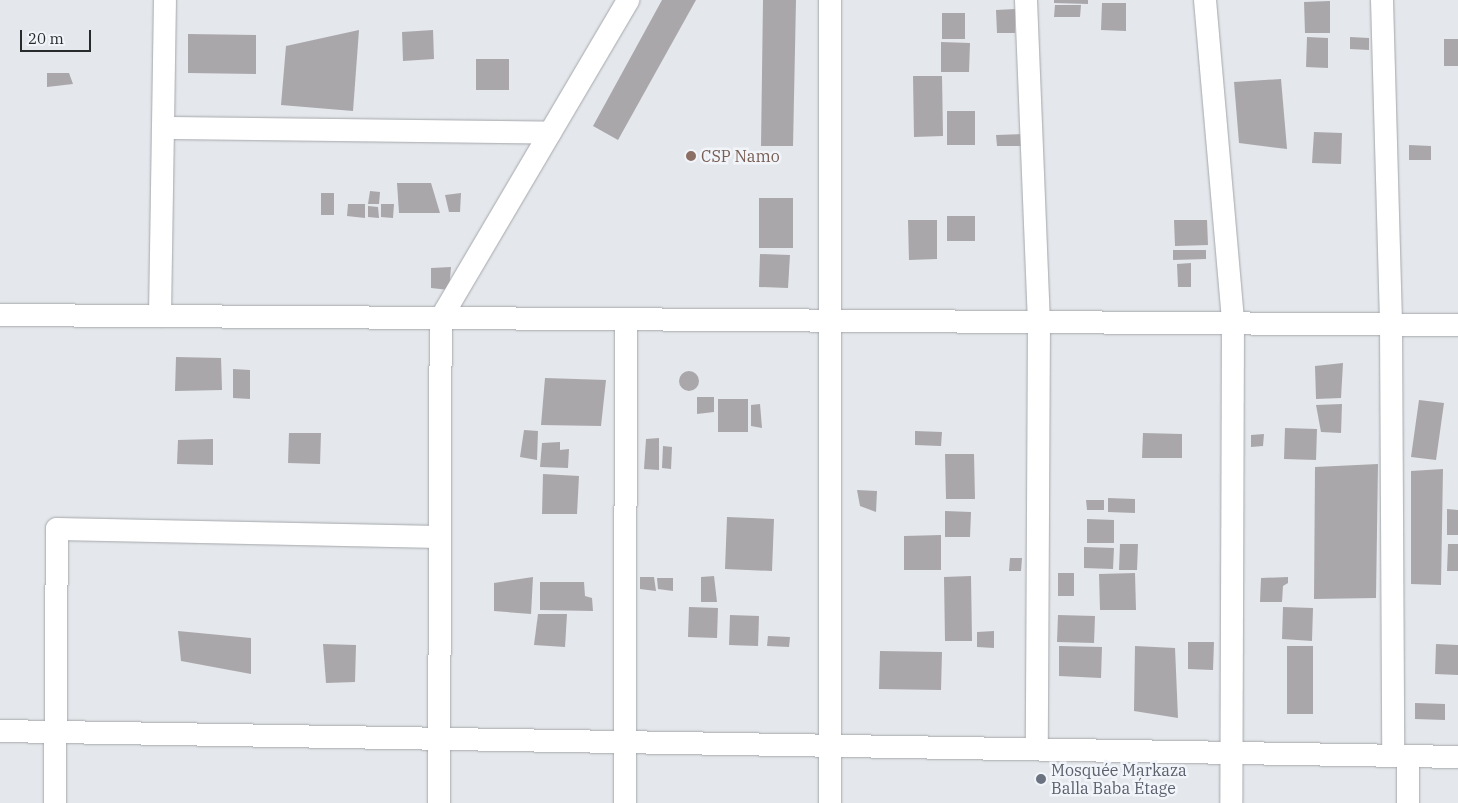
<!DOCTYPE html>
<meta charset="utf-8">
<style>
body{margin:0}
#map{position:relative;width:1458px;height:803px;overflow:hidden;background:#e4e7eb;font-family:"IBM Plex Serif",serif}
div>[style]{position:absolute}
.building>*{inset:0;background:#aaa7ab}
.round{border-radius:50%}
.roads{filter:drop-shadow(0 0 1px #a4a7ab) drop-shadow(0 0 1px #a4a7ab)}
.street>*{height:22px;margin:-11px;padding:0 11px;transform-origin:11px;border-radius:11px;background:#fff}
.dots>*{width:14px;height:14px;translate:-50% -50%;box-sizing:border-box;border:2px solid #f1f4f9;border-radius:50%}
span{translate:-50% -50%;white-space:nowrap;text-align:center;line-height:1.15;-webkit-text-stroke:5px #f1f4f9;paint-order:stroke}
.education-label{font-size:16px;color:#785e54}
.left{translate:0 -50%;text-align:left}
.worship-label{font-size:16px;color:#5b616d}
.scale{position:absolute;left:20px;top:30px;width:71px;height:22px;box-sizing:border-box;border:2px solid #292a2b;border-top:0;padding-left:6px;font-size:15px;line-height:18px;white-space:nowrap;color:#292a2b;-webkit-text-stroke:4px #f1f4f9;paint-order:stroke}
</style>
<div id="map">
<div class="building">
<i style="clip-path:polygon(662px 0,696px 0,618px 140px,593px 126px)"></i>
<i style="clip-path:polygon(763px 0,796px 0,793px 146px,761px 146px)"></i>
<i style="clip-path:polygon(1054px 0,1088px 0,1088px 4px,1054px 3px)"></i>
<i style="clip-path:polygon(1330px 1px,1330px 33px,1305px 33px,1304px 2px)"></i>
<i style="clip-path:polygon(1102px 3px,1126px 3px,1126px 31px,1101px 30px)"></i>
<i style="clip-path:polygon(1055px 5px,1081px 5px,1080px 17px,1054px 17px)"></i>
<i style="clip-path:polygon(1015px 9px,1015px 33px,997px 33px,996px 10px)"></i>
<i style="clip-path:polygon(942px 13px,965px 13px,965px 39px,942px 39px)"></i>
<i style="clip-path:polygon(359px 30px,353px 111px,281px 105px,286px 46px)"></i>
<i style="clip-path:polygon(433px 30px,434px 59px,403px 61px,402px 32px)"></i>
<i style="clip-path:polygon(188px 34px,256px 35px,256px 74px,188px 73px)"></i>
<i style="clip-path:polygon(1307px 37px,1328px 38px,1328px 68px,1306px 67px)"></i>
<i style="clip-path:polygon(1350px 37px,1369px 38px,1369px 50px,1350px 49px)"></i>
<i style="clip-path:polygon(1444px 39px,1458px 39px,1458px 66px,1444px 66px)"></i>
<i style="clip-path:polygon(941px 42px,970px 43px,969px 72px,941px 72px)"></i>
<i style="clip-path:polygon(476px 59px,509px 59px,509px 90px,476px 90px)"></i>
<i style="clip-path:polygon(47px 73px,69px 73px,73px 84px,47px 87px)"></i>
<i style="clip-path:polygon(913px 76px,942px 76px,943px 136px,914px 137px)"></i>
<i style="clip-path:polygon(1281px 79px,1287px 149px,1239px 143px,1234px 82px)"></i>
<i style="clip-path:polygon(947px 111px,975px 111px,975px 145px,947px 145px)"></i>
<i style="clip-path:polygon(1314px 132px,1342px 133px,1341px 164px,1312px 163px)"></i>
<i style="clip-path:polygon(1025px 134px,1025px 146px,997px 146px,996px 135px)"></i>
<i style="clip-path:polygon(1409px 145px,1431px 146px,1431px 160px,1409px 160px)"></i>
<i style="clip-path:polygon(397px 183px,431px 183px,440px 213px,399px 213px)"></i>
<i style="clip-path:polygon(370px 191px,380px 192px,379px 204px,368px 204px)"></i>
<i style="clip-path:polygon(321px 193px,334px 193px,334px 215px,321px 215px)"></i>
<i style="clip-path:polygon(461px 193px,460px 212px,449px 212px,445px 195px)"></i>
<i style="clip-path:polygon(759px 198px,793px 198px,793px 248px,759px 248px)"></i>
<i style="clip-path:polygon(348px 204px,365px 204px,365px 218px,347px 216px)"></i>
<i style="clip-path:polygon(381px 204px,394px 204px,393px 218px,381px 217px)"></i>
<i style="clip-path:polygon(368px 206px,378px 207px,379px 218px,368px 217px)"></i>
<i style="clip-path:polygon(947px 216px,975px 216px,975px 241px,947px 241px)"></i>
<i style="clip-path:polygon(908px 220px,937px 220px,937px 259px,909px 260px)"></i>
<i style="clip-path:polygon(1174px 220px,1207px 220px,1208px 245px,1175px 246px)"></i>
<i style="clip-path:polygon(1173px 250px,1206px 250px,1206px 259px,1173px 260px)"></i>
<i style="clip-path:polygon(760px 254px,790px 255px,788px 288px,759px 287px)"></i>
<i style="clip-path:polygon(1191px 263px,1191px 287px,1178px 287px,1177px 264px)"></i>
<i style="clip-path:polygon(451px 267px,449px 290px,431px 288px,431px 268px)"></i>
<i style="clip-path:polygon(176px 357px,221px 358px,222px 390px,175px 391px)"></i>
<i style="clip-path:polygon(1343px 363px,1341px 398px,1316px 399px,1315px 366px)"></i>
<i style="clip-path:polygon(233px 369px,250px 370px,250px 399px,233px 398px)"></i>
<i class="round" style="left:679px;top:371px;width:20px;height:20px"></i>
<i style="clip-path:polygon(545px 378px,606px 380px,601px 426px,541px 425px)"></i>
<i style="clip-path:polygon(697px 397px,714px 397px,714px 412px,697px 414px)"></i>
<i style="clip-path:polygon(718px 399px,748px 399px,748px 432px,718px 432px)"></i>
<i style="clip-path:polygon(1419px 400px,1444px 403px,1436px 460px,1411px 457px)"></i>
<i style="clip-path:polygon(760px 404px,762px 428px,751px 426px,751px 405px)"></i>
<i style="clip-path:polygon(1342px 404px,1341px 433px,1321px 432px,1316px 405px)"></i>
<i style="clip-path:polygon(1285px 428px,1317px 429px,1316px 460px,1284px 459px)"></i>
<i style="clip-path:polygon(524px 430px,538px 431px,537px 460px,520px 457px)"></i>
<i style="clip-path:polygon(915px 431px,942px 432px,941px 446px,915px 445px)"></i>
<i style="clip-path:polygon(289px 433px,321px 433px,320px 464px,288px 463px)"></i>
<i style="clip-path:polygon(1143px 433px,1182px 434px,1182px 458px,1142px 458px)"></i>
<i style="clip-path:polygon(1264px 434px,1263px 446px,1251px 447px,1251px 435px)"></i>
<i style="clip-path:polygon(659px 438px,659px 470px,644px 469px,646px 439px)"></i>
<i style="clip-path:polygon(213px 439px,213px 465px,177px 464px,178px 440px)"></i>
<i style="clip-path:polygon(560px 442px,560px 450px,569px 449px,568px 468px,540px 467px,542px 443px)"></i>
<i style="clip-path:polygon(663px 446px,672px 447px,671px 469px,662px 468px)"></i>
<i style="clip-path:polygon(945px 454px,974px 454px,975px 499px,946px 499px)"></i>
<i style="clip-path:polygon(1378px 464px,1376px 598px,1314px 599px,1315px 467px)"></i>
<i style="clip-path:polygon(1443px 469px,1441px 585px,1411px 584px,1411px 471px)"></i>
<i style="clip-path:polygon(543px 474px,579px 476px,577px 514px,542px 514px)"></i>
<i style="clip-path:polygon(857px 490px,877px 491px,876px 512px,860px 506px)"></i>
<i style="clip-path:polygon(1108px 498px,1135px 499px,1135px 513px,1108px 512px)"></i>
<i style="clip-path:polygon(1086px 500px,1104px 500px,1104px 510px,1087px 510px)"></i>
<i style="clip-path:polygon(1447px 509px,1458px 510px,1458px 535px,1447px 535px)"></i>
<i style="clip-path:polygon(945px 511px,971px 512px,970px 537px,945px 537px)"></i>
<i style="clip-path:polygon(727px 517px,774px 519px,772px 571px,725px 569px)"></i>
<i style="clip-path:polygon(1087px 519px,1114px 520px,1114px 543px,1087px 543px)"></i>
<i style="clip-path:polygon(941px 535px,941px 570px,904px 570px,904px 536px)"></i>
<i style="clip-path:polygon(1120px 544px,1138px 544px,1137px 570px,1119px 570px)"></i>
<i style="clip-path:polygon(1448px 544px,1458px 544px,1458px 571px,1447px 571px)"></i>
<i style="clip-path:polygon(1084px 547px,1114px 548px,1113px 569px,1084px 568px)"></i>
<i style="clip-path:polygon(1010px 558px,1022px 558px,1021px 571px,1009px 571px)"></i>
<i style="clip-path:polygon(1058px 573px,1074px 573px,1074px 596px,1058px 596px)"></i>
<i style="clip-path:polygon(1135px 573px,1136px 610px,1100px 610px,1099px 574px)"></i>
<i style="clip-path:polygon(714px 576px,717px 602px,701px 602px,701px 577px)"></i>
<i style="clip-path:polygon(971px 576px,972px 641px,945px 641px,944px 577px)"></i>
<i style="clip-path:polygon(533px 577px,531px 614px,494px 611px,494px 583px)"></i>
<i style="clip-path:polygon(640px 577px,654px 577px,656px 591px,640px 589px)"></i>
<i style="clip-path:polygon(1288px 577px,1288px 583px,1283px 586px,1282px 602px,1260px 602px,1261px 578px)"></i>
<i style="clip-path:polygon(657px 578px,673px 578px,673px 591px,658px 589px)"></i>
<i style="clip-path:polygon(540px 582px,584px 582px,585px 596px,592px 598px,593px 611px,540px 610px)"></i>
<i style="clip-path:polygon(689px 607px,718px 608px,717px 638px,688px 637px)"></i>
<i style="clip-path:polygon(1283px 607px,1313px 608px,1312px 641px,1282px 639px)"></i>
<i style="clip-path:polygon(538px 614px,567px 614px,565px 647px,534px 645px)"></i>
<i style="clip-path:polygon(730px 615px,759px 616px,758px 646px,729px 645px)"></i>
<i style="clip-path:polygon(1058px 615px,1095px 616px,1094px 643px,1057px 642px)"></i>
<i style="clip-path:polygon(178px 631px,251px 638px,251px 674px,181px 661px)"></i>
<i style="clip-path:polygon(994px 631px,994px 648px,977px 647px,977px 632px)"></i>
<i style="clip-path:polygon(768px 636px,790px 637px,789px 647px,767px 646px)"></i>
<i style="clip-path:polygon(1188px 642px,1214px 642px,1213px 670px,1188px 669px)"></i>
<i style="clip-path:polygon(323px 644px,356px 645px,355px 682px,326px 683px)"></i>
<i style="clip-path:polygon(1436px 644px,1458px 645px,1458px 675px,1435px 674px)"></i>
<i style="clip-path:polygon(1059px 646px,1102px 647px,1101px 678px,1059px 676px)"></i>
<i style="clip-path:polygon(1135px 646px,1175px 648px,1178px 718px,1134px 711px)"></i>
<i style="clip-path:polygon(1287px 646px,1313px 646px,1313px 714px,1287px 714px)"></i>
<i style="clip-path:polygon(880px 651px,942px 652px,941px 690px,879px 689px)"></i>
<i style="clip-path:polygon(1415px 703px,1445px 704px,1445px 720px,1415px 719px)"></i>
</div>
<div class="roads">
<div class="street">
<i style="left:1026px;top:0;width:322px;rotate:87.7deg"></i>
<i style="left:1039px;top:322px;width:426px;rotate:90.3deg"></i>
<i style="left:1205px;top:0;width:324px;rotate:85deg"></i>
<i style="left:1233px;top:323px;width:480px;rotate:90.2deg"></i>
<i style="left:1382px;top:0;width:324px;rotate:88.4deg"></i>
<i style="left:1391px;top:324px;width:432px;rotate:89.7deg"></i>
<i style="left:163px;top:128px;width:387px;rotate:0.7deg"></i>
<i style="left:0;top:315px;width:1458px;rotate:0.39deg"></i>
<i style="left:160px;top:316px;width:316px;rotate:-89.1deg"></i>
<i style="left:0;top:731px;width:1458px;rotate:1.02deg"></i>
<i style="left:55px;top:803px;width:274px;rotate:-89.6deg"></i>
<i style="left:57px;top:529px;width:383px;rotate:1.2deg"></i>
<i style="left:439px;top:803px;width:485px;rotate:-89.8deg"></i>
<i style="left:441px;top:318px;width:369px;rotate:-59.5deg"></i>
<i style="left:625px;top:803px;width:484px;rotate:-89.9deg"></i>
<i style="left:830px;top:803px;width:803px;rotate:-90deg"></i>
<i style="left:1408px;top:803px;width:47px;rotate:-90deg"></i>
</div>
</div>
<div class="dots">
<i style="left:691px;top:156px;background:#8d6e63"></i>
<i style="left:1041px;top:779px;background:#6b7280"></i>
</div>
<div class="education-label">
<span class="left" style="left:701px;top:156px">CSP Namo</span>
</div>
<div class="worship-label">
<span class="left" style="left:1051px;top:779px">Mosquée Markaza<br>Balla Baba Étage</span>
</div>
<div class="scale">20 m</div>
</div>
